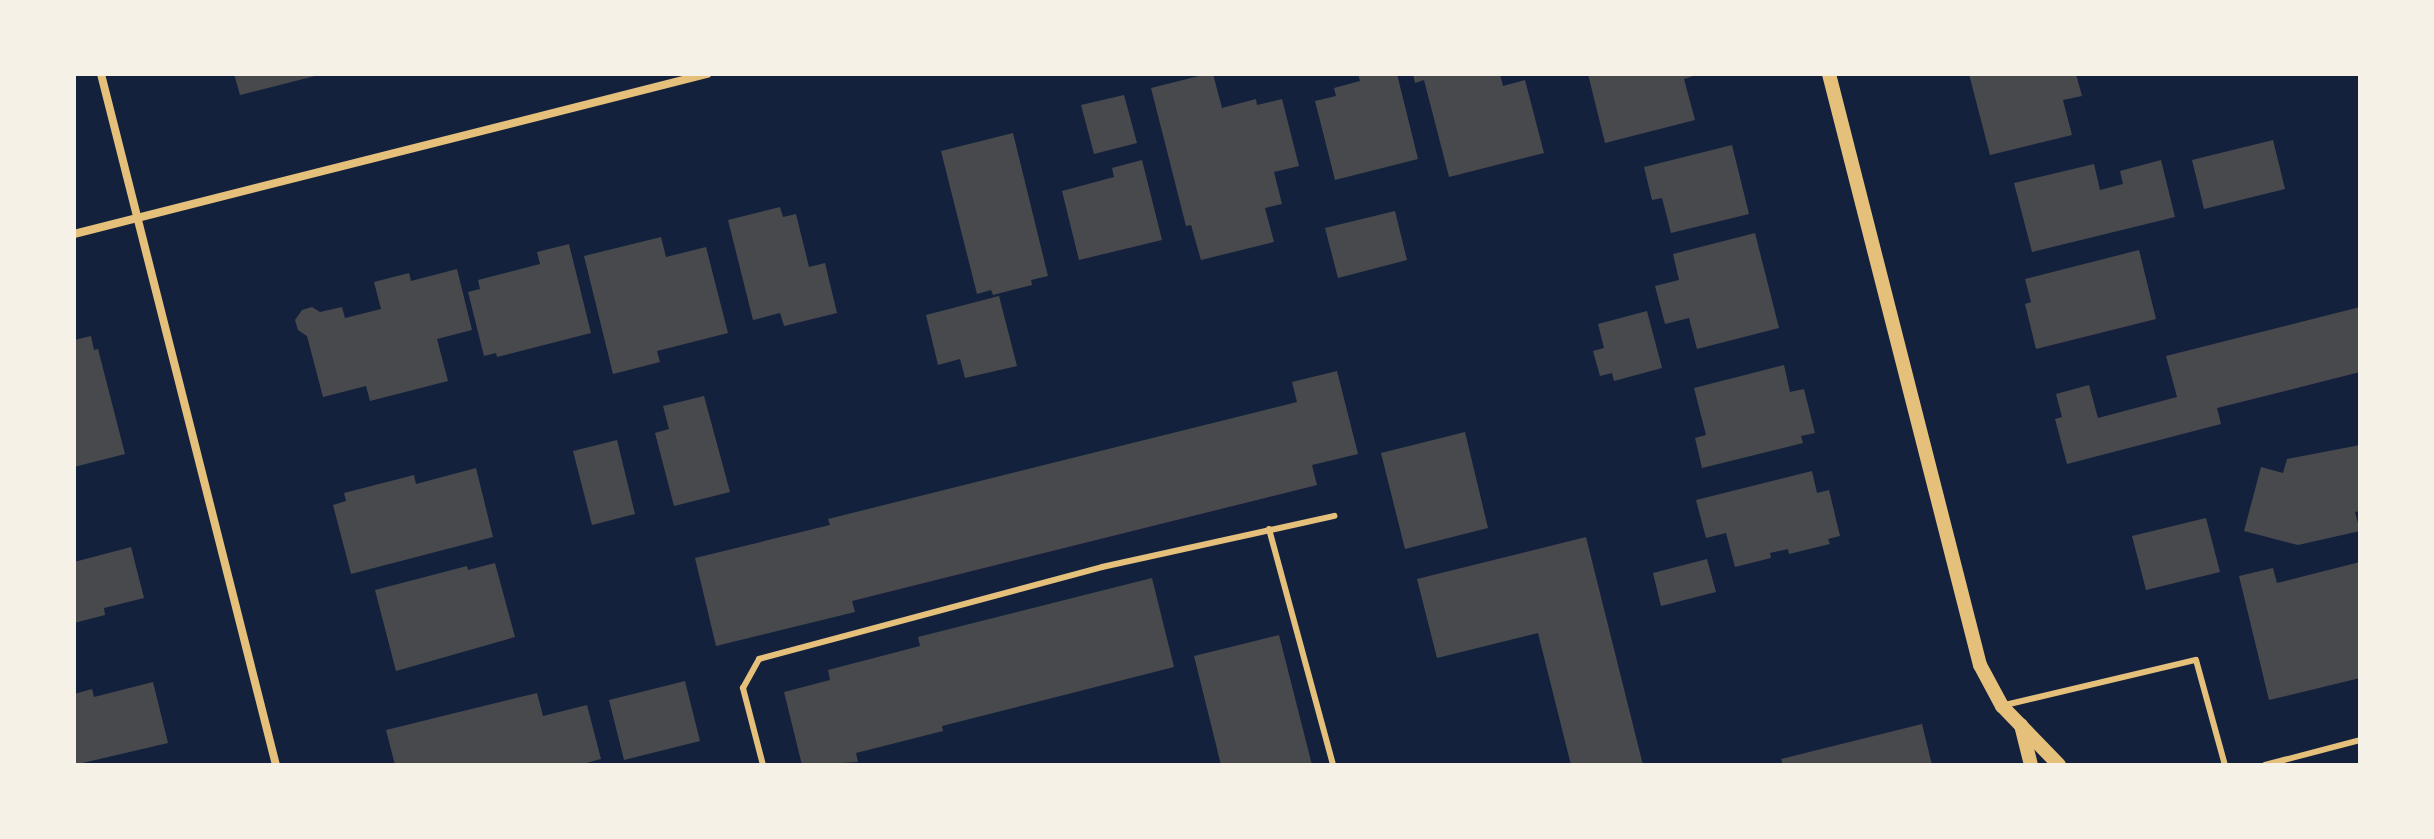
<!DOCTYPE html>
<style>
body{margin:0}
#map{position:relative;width:2434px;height:839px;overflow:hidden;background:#14213d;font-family:Montserrat,sans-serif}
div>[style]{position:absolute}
.building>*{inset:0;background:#48494c}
.service>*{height:6px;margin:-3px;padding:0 3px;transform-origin:3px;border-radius:3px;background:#e5c07b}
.minor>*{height:8px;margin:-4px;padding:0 4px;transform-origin:4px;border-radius:4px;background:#e5c07b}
.tertiary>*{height:14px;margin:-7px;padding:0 7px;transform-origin:7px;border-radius:7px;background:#e5c07b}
span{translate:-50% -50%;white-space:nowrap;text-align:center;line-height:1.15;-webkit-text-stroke:6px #f6f1e7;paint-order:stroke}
.frame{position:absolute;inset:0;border:76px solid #f6f1e7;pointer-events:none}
</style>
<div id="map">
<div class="building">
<i style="clip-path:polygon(234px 74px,319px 74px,319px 75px,240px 95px)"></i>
<i style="clip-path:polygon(1207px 74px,1213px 74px,1222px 108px,1256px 99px,1257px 105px,1282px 99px,1299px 166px,1274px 172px,1282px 204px,1265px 208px,1274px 242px,1201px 260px,1191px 225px,1186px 226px,1151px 88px)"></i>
<i style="clip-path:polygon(1358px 74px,1397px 74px,1418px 159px,1335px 180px,1315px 101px,1336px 96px,1334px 88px,1360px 81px)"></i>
<i style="clip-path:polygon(1413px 74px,1500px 74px,1503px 86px,1525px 80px,1544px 153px,1449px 177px,1424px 80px,1415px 83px)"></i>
<i style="clip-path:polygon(1588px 74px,1699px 74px,1684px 79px,1695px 120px,1605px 143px)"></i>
<i style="clip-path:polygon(1969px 74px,2076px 74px,2082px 96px,2063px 100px,2072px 135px,1990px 155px)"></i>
<i style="clip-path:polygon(1124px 95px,1137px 143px,1094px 154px,1081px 105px)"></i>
<i style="clip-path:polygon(1013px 133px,1048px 276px,1031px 280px,1032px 285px,993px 295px,991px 290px,977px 294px,941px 151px)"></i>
<i style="clip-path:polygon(2273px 140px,2285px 189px,2204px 209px,2192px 160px)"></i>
<i style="clip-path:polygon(1732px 145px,1749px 214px,1671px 233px,1662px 198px,1652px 200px,1644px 167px)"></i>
<i style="clip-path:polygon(1142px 160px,1162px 240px,1079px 260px,1062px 191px,1114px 177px,1112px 168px)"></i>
<i style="clip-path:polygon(2161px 160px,2175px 217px,2032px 252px,2014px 183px,2094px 164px,2100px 190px,2123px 184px,2120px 171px)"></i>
<i style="clip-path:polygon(780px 207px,783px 217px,796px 214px,809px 267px,825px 263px,837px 313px,784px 326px,780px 313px,753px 320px,728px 220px)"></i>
<i style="clip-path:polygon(1395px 211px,1407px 260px,1338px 278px,1325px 228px)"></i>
<i style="clip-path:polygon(1755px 233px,1779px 328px,1697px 349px,1689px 318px,1665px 324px,1655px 286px,1679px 280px,1673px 254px)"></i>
<i style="clip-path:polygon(661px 237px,666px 257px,706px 247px,728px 333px,657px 351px,660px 362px,613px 374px,584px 256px)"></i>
<i style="clip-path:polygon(569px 244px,591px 333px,497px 357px,496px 353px,484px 356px,468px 292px,480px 289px,478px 280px,540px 264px,537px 252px)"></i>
<i style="clip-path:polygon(2139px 250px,2156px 319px,2036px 349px,2025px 304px,2031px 302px,2025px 279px)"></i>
<i style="clip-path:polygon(457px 269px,472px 330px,437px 339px,448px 381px,370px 401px,366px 386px,323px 397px,307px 336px,298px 330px,295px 320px,302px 310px,312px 307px,320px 312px,342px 307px,345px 318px,381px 309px,374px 282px,409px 273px,411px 281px)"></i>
<i style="clip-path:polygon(999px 296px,1017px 366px,965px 378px,960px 359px,938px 365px,926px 315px)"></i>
<i style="clip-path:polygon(2360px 307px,2360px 372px,2217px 408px,2221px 424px,2067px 464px,2055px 419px,2062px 417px,2056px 394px,2089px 385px,2098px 418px,2177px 397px,2166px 356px)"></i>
<i style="clip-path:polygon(1647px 311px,1662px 368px,1614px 381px,1612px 373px,1600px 376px,1593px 351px,1604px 348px,1598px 324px)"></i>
<i style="clip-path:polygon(91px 336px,94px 350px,98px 349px,125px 454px,74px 467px,74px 340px)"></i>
<i style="clip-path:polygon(1784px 365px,1790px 392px,1804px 389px,1815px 433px,1801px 436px,1803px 443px,1702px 468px,1695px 438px,1706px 435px,1694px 388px)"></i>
<i style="clip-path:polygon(1337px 371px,1358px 454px,1312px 465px,1317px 485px,852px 601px,855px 612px,716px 646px,695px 558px,830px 525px,828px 519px,1297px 402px,1292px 382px)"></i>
<i style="clip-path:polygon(704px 396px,730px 492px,674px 506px,655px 433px,669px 429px,663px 406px)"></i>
<i style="clip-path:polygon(1465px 432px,1488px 528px,1405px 549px,1381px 453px)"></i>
<i style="clip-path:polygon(617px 440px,635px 514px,592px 525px,573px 451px)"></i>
<i style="clip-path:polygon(2360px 445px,2360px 511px,2355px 512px,2360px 531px,2298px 545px,2244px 531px,2261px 467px,2283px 473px,2287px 459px)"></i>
<i style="clip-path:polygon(476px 468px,493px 537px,351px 574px,333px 505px,346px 501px,344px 493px,414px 475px,416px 484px)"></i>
<i style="clip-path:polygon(1812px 471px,1817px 493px,1829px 490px,1840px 536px,1828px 539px,1830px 544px,1789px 554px,1788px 549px,1770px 553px,1771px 558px,1735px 567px,1726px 533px,1706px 538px,1696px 500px)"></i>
<i style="clip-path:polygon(2206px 518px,2220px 572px,2146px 590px,2132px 536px)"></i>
<i style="clip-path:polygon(1586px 537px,1643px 765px,1571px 765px,1538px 633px,1437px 658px,1417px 579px)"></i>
<i style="clip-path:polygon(131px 547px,144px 598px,104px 608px,105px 615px,74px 623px,74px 562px)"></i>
<i style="clip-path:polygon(1707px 559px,1716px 592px,1661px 606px,1653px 573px)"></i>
<i style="clip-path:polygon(2360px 562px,2360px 678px,2269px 700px,2239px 576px,2273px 568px,2277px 583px)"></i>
<i style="clip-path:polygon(495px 563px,515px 637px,396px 671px,375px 590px,467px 566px,468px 570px)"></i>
<i style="clip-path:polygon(1152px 578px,1174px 667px,942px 726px,943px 731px,856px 753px,858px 762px,802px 765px,784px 692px,830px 680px,828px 670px,920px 646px,918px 637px)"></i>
<i style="clip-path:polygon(1279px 635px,1312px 765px,1221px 765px,1194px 656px)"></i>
<i style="clip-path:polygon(685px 681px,700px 741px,624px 760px,609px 700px)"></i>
<i style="clip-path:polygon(153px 682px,168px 743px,74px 765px,74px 694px,92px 689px,94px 697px)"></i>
<i style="clip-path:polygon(537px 693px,543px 716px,587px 705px,601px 759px,579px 765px,395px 765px,386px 730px)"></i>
<i style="clip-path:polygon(1922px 724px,1932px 765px,1783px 765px,1781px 759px)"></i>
</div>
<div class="service">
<i style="left:1269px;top:529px;width:245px;rotate:74.8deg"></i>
<i style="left:2005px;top:705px;width:196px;rotate:-13.3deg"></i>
<i style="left:2196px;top:660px;width:109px;rotate:74.6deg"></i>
<i style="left:763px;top:765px;width:80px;rotate:-104.6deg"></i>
<i style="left:743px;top:688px;width:33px;rotate:-61deg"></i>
<i style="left:759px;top:659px;width:355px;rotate:-15deg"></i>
<i style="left:1102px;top:567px;width:238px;rotate:-12.4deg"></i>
<i style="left:2265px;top:765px;width:98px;rotate:-14.7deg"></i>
</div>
<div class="minor">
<i style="left:101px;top:74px;width:713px;rotate:75.79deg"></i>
<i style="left:74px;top:234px;width:653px;rotate:-14.19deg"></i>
</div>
<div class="tertiary">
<i style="left:1829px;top:74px;width:610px;rotate:75.67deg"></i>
<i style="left:1980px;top:665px;width:47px;rotate:61.8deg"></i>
<i style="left:2002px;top:706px;width:82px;rotate:46deg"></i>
<i style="left:2021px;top:725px;width:41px;rotate:76deg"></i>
</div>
<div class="frame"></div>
</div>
